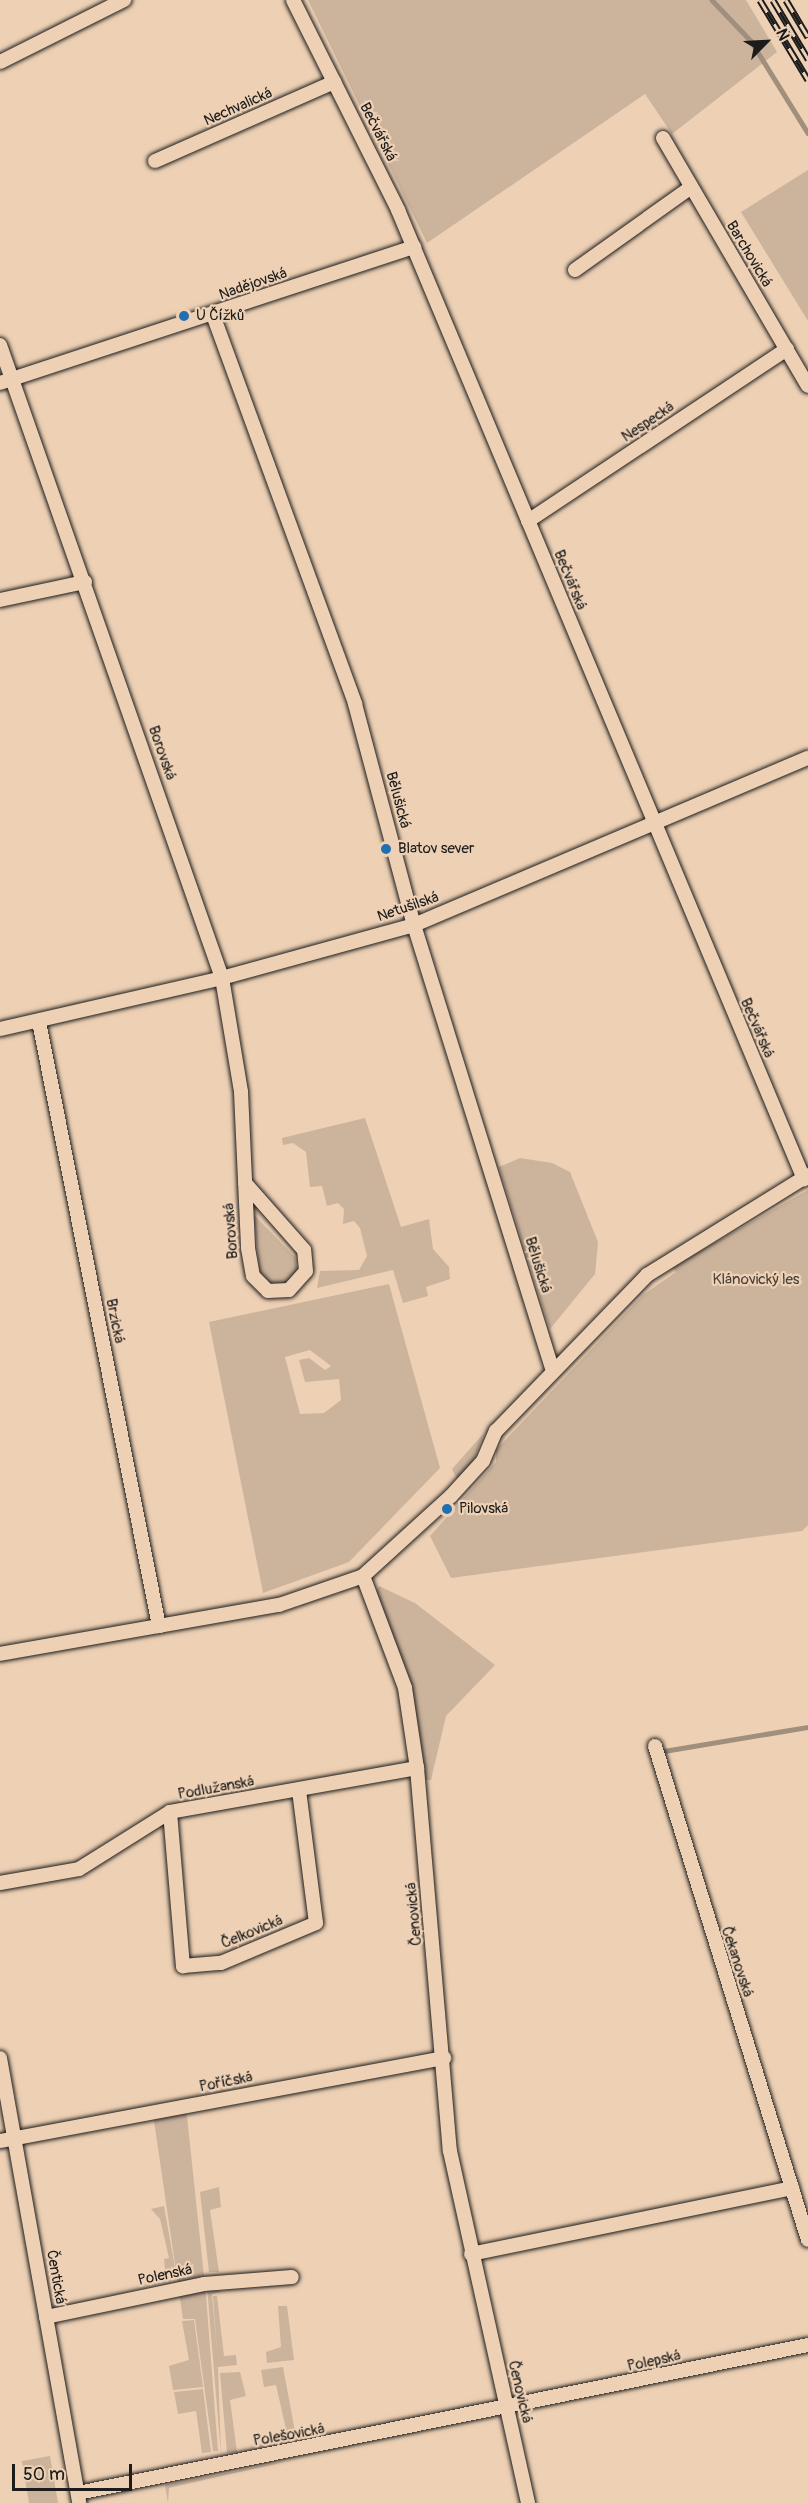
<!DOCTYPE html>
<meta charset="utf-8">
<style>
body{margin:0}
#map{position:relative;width:808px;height:2503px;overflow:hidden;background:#eed1b5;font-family:Pangolin,sans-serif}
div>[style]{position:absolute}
.green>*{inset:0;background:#ccb39c}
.stream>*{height:4.5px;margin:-2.25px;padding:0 2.25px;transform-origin:2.25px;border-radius:2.25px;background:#a18f7d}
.roads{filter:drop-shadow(0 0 2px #1c1c1c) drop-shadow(0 0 2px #1c1c1c)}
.street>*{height:14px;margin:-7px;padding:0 7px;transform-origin:7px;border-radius:7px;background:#eed1b5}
.rail>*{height:7px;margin-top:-3.5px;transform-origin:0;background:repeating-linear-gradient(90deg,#eed1b5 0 14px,#1c1c1c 0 28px);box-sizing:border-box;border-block:2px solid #1c1c1c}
.dots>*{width:16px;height:16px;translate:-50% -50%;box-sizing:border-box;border:3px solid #eed1b5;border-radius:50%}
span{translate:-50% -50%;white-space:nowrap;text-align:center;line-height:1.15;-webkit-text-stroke:4.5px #eed1b5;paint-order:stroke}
.street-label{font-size:15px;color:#1c1c1c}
.poi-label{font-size:15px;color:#1c1c1c}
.left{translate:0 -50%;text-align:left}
.park-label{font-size:15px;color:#48423c}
.north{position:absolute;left:736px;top:12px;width:60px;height:60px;-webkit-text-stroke:4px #eed1b5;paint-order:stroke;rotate:66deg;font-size:16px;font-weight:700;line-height:24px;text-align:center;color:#1c1c1c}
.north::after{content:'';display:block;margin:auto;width:21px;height:27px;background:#1c1c1c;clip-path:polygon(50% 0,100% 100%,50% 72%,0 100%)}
.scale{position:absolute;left:12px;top:2464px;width:120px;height:27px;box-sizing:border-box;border:3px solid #1c1c1c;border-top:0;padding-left:8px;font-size:18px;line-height:21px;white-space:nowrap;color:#1c1c1c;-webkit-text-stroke:4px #eed1b5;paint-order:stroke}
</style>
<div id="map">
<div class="green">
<i style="clip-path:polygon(308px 0,746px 0,777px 52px,672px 134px,645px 94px,427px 243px)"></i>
<i style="clip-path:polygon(808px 170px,808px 321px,741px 212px)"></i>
<i style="clip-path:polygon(365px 1118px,401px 1227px,429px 1219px,433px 1249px,449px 1267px,450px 1279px,426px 1287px,428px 1296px,403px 1303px,393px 1270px,317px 1288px,320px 1271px,359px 1270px,367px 1256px,360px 1228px,354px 1221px,343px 1224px,344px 1209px,338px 1203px,327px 1206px,322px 1186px,310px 1187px,306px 1152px,293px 1143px,283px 1145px,282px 1138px)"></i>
<i style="clip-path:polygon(520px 1158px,552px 1163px,570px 1172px,598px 1242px,595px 1274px,550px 1329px,499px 1167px)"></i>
<i style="clip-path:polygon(808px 1190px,808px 1525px,802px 1531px,451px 1578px,430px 1536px,496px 1462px,496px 1450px,643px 1295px,676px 1272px,672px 1267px)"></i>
<i style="clip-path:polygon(254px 1215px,295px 1257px,297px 1273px,288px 1284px,276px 1287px,260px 1278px)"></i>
<i style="clip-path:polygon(evenodd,389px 1284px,440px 1468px,349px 1562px,263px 1593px,209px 1322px,389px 1284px,310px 1350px,331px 1366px,325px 1370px,309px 1358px,299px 1360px,305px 1382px,339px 1379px,341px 1400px,324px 1413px,300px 1414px,285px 1357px,310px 1350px)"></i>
<i style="clip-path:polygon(484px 1433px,473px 1462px,457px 1479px,452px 1469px)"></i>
<i style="clip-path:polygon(379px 1586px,415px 1603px,495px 1665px,446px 1716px,431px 1780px,425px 1780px,418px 1737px,375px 1594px)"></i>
<i style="clip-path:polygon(186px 2107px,206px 2295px,218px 2451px,213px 2451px,195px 2319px,183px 2319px,153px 2114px)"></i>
<i style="clip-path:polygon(219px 2187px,221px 2207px,210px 2210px,219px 2272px,209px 2272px,200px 2192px)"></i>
<i style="clip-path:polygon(164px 2206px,177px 2279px,166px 2279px,164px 2259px,169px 2258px,160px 2219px,151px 2209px)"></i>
<i style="clip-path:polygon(207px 2287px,222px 2292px,212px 2294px,217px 2351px,213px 2296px,217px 2296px,224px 2356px,236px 2355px,237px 2365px,218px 2367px,221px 2455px)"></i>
<i style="clip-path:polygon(278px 2306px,287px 2306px,294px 2360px,267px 2363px,266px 2352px,281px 2347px)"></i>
<i style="clip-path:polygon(194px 2320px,203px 2387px,173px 2390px,169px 2366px,189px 2360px,182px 2321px)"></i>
<i style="clip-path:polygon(283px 2367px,296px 2437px,288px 2438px,276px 2385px,264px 2387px,261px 2370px)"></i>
<i style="clip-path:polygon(240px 2372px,246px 2396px,230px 2400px,237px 2452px,227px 2453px,220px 2373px)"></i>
<i style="clip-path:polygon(203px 2389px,211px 2452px,202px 2453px,196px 2411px,178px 2414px,174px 2392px)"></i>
<i style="clip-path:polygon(50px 2456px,58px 2503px,29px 2503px,22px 2461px)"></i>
<i style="clip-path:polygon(293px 2460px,169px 2488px,168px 2503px,165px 2485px)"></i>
</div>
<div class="stream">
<i style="left:712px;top:0;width:57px;rotate:46.4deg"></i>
<i style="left:751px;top:41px;width:108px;rotate:58.2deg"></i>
<i style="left:664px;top:1751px;width:146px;rotate:-9.5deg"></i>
</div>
<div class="roads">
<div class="street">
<i style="left:293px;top:0;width:235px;rotate:63.4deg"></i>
<i style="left:398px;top:210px;width:1051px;rotate:67.27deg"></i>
<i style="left:0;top:62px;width:139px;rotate:-26.6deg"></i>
<i style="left:663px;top:138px;width:287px;rotate:59.7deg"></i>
<i style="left:155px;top:161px;width:196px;rotate:-23.8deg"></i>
<i style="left:575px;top:270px;width:141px;rotate:-35.5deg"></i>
<i style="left:213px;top:315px;width:414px;rotate:69.9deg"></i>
<i style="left:355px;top:704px;width:229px;rotate:75.1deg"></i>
<i style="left:414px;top:925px;width:466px;rotate:72.7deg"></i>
<i style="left:0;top:345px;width:671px;rotate:70.67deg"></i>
<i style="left:222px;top:978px;width:116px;rotate:80.5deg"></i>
<i style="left:241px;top:1092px;width:156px;rotate:87.4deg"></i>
<i style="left:248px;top:1248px;width:28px;rotate:80deg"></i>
<i style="left:253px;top:1276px;width:21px;rotate:45deg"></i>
<i style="left:268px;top:1291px;width:21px;rotate:-3deg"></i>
<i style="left:289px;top:1290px;width:25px;rotate:-48deg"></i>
<i style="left:306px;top:1271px;width:21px;rotate:-95deg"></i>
<i style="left:304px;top:1250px;width:89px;rotate:-131.4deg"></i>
<i style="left:0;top:383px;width:436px;rotate:-18.2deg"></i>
<i style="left:528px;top:521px;width:311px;rotate:-33.6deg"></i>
<i style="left:0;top:600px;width:87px;rotate:-12deg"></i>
<i style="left:39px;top:1022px;width:616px;rotate:78.76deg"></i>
<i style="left:0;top:1029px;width:228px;rotate:-12.9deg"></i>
<i style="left:222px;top:978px;width:199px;rotate:-15.4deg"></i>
<i style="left:414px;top:925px;width:428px;rotate:-23deg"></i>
<i style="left:363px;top:1576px;width:120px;rotate:69.4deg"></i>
<i style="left:405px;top:1688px;width:81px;rotate:81.5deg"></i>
<i style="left:417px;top:1768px;width:384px;rotate:85.1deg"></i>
<i style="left:450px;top:2151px;width:361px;rotate:77.5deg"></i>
<i style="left:0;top:1654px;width:283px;rotate:-10deg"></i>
<i style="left:279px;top:1605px;width:89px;rotate:-19deg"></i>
<i style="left:363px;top:1576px;width:119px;rotate:-42.3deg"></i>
<i style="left:451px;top:1496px;width:47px;rotate:-47.6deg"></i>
<i style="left:483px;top:1461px;width:33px;rotate:-67deg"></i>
<i style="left:496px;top:1431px;width:217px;rotate:-45.9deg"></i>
<i style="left:647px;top:1275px;width:190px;rotate:-31.8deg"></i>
<i style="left:655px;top:1746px;width:517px;rotate:72.79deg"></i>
<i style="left:170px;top:1812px;width:155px;rotate:85.2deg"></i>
<i style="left:183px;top:1966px;width:38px;rotate:-5deg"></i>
<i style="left:221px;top:1963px;width:103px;rotate:-22.8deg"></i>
<i style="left:316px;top:1923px;width:134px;rotate:-97.3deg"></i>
<i style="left:0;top:1883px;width:80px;rotate:-10deg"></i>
<i style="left:79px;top:1869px;width:107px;rotate:-32.1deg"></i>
<i style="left:170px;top:1812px;width:251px;rotate:-10.1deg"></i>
<i style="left:0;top:2058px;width:452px;rotate:79.9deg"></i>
<i style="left:0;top:2141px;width:452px;rotate:-10.6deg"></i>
<i style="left:471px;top:2254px;width:328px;rotate:-11.6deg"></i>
<i style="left:46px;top:2317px;width:161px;rotate:-11.8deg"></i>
<i style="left:204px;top:2284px;width:88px;rotate:-4.5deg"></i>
<i style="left:78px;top:2493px;width:745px;rotate:-11.46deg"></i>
</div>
</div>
<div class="rail">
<i style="left:760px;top:0;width:93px;rotate:59deg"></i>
<i style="left:773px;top:0;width:69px;rotate:59.3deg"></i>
<i style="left:786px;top:0;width:43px;rotate:59.3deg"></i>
</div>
<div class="dots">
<i style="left:184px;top:316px;background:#1f6fb2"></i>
<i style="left:386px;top:849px;background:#1f6fb2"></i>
<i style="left:447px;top:1509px;background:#1f6fb2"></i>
</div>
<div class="street-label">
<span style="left:238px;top:107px;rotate:-24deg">Nechvalická</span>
<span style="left:378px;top:132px;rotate:63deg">Bečvářská</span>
<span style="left:749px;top:254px;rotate:59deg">Barchovická</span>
<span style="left:253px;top:284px;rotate:-19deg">Nadějovská</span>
<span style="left:648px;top:422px;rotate:-34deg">Nespecká</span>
<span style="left:570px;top:580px;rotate:68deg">Bečvářská</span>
<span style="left:162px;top:753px;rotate:71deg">Borovská</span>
<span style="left:398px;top:800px;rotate:75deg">Bělušická</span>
<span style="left:408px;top:907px;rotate:-19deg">Netušilská</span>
<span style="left:757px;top:1028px;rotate:67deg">Bečvářská</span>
<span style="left:231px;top:1231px;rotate:-94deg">Borovská</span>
<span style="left:538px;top:1265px;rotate:73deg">Bělušická</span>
<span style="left:115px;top:1321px;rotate:79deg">Brzická</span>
<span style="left:216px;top:1788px;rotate:-10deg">Podlužanská</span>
<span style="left:414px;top:1914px;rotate:-95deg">Čenovická</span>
<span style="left:252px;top:1932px;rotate:-22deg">Čelkovická</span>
<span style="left:737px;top:1962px;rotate:72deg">Čekanovská</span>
<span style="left:226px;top:2082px;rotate:-11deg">Poříčská</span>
<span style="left:165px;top:2275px;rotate:-12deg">Polenská</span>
<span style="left:56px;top:2277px;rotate:80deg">Čentická</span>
<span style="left:654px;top:2361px;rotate:-12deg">Polepská</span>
<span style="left:520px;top:2392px;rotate:77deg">Čenovická</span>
<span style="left:289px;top:2435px;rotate:-10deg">Polešovická</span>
</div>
<div class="poi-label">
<span class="left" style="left:196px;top:316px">U Čížků</span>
<span class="left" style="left:398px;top:849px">Blatov sever</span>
<span class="left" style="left:459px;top:1509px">Pilovská</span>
</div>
<div class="park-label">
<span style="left:756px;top:1280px">Klánovický les</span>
</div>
<div class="north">N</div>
<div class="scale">50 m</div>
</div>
